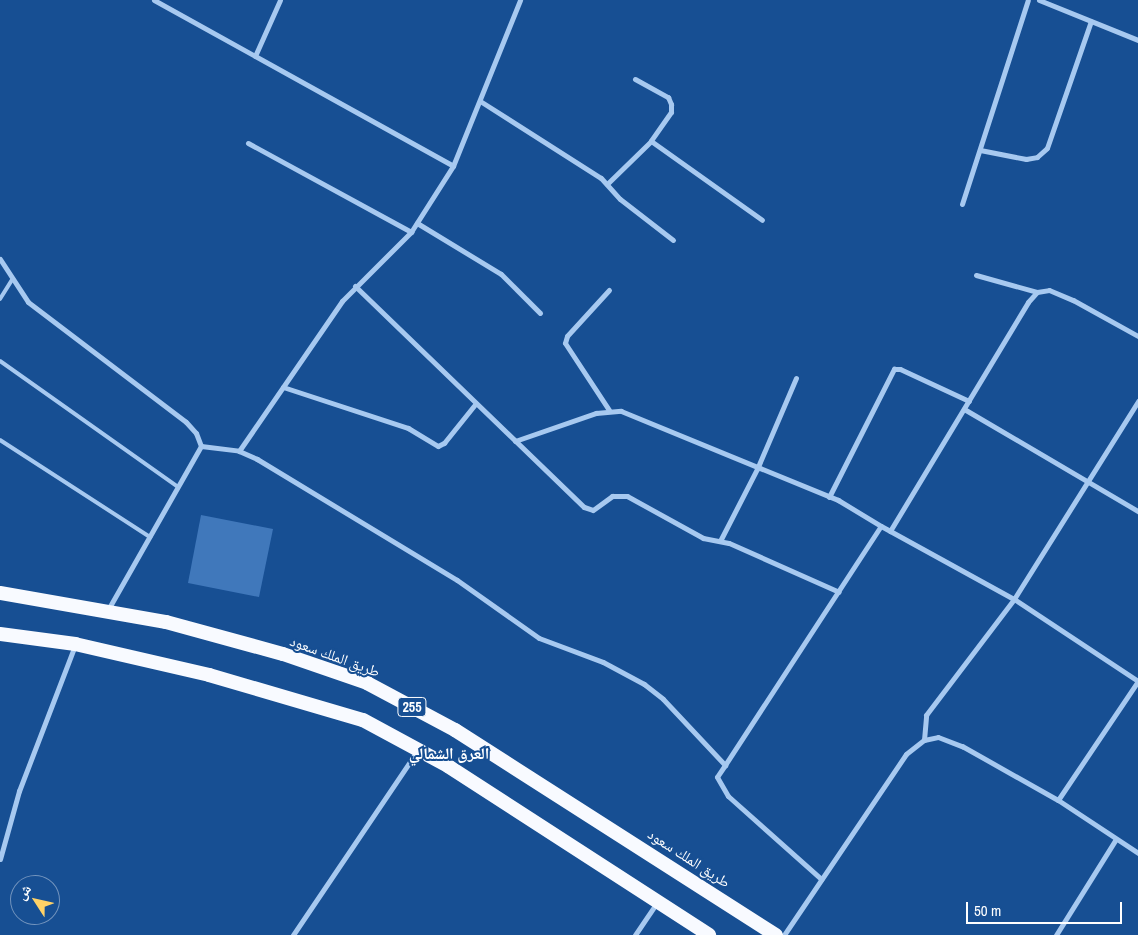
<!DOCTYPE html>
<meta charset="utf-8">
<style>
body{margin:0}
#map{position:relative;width:1138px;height:935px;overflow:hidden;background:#174f93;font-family:"Archivo Narrow","Noto Naskh Arabic",sans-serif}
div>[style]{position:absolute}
.building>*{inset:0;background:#4078bb}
.service>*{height:4px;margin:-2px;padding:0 2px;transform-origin:2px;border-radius:2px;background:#a7c9f0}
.minor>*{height:5px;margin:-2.5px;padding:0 2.5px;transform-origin:2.5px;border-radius:2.5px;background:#a7c9f0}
.trunk>*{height:14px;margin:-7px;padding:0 7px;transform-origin:7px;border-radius:7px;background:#f8faff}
span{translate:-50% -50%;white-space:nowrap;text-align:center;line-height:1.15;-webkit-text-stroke:4px #174f93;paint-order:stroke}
.shield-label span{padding:1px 4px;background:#174f93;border:1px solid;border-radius:4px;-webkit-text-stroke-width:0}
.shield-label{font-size:14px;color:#fff;font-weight:700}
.street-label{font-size:15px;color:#fff}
.neighbourhood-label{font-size:16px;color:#fff;font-weight:700}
.north{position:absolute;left:10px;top:875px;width:50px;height:50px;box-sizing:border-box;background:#174f93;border:1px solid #7495be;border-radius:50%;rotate:305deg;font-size:14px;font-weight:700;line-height:20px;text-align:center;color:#fff}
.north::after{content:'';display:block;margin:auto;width:18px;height:22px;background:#ffd267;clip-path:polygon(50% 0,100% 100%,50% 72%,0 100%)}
.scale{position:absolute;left:966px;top:902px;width:156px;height:22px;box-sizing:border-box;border:2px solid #fff;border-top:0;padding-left:6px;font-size:15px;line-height:18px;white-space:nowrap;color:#fff;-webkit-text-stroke:4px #174f93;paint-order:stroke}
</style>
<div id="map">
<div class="building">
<i style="clip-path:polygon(201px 515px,273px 529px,259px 597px,188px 583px)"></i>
</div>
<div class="service">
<i style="left:0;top:299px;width:22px;rotate:-58deg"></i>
<i style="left:0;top:361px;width:218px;rotate:35.3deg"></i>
<i style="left:0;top:440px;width:179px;rotate:32.9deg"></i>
</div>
<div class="minor">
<i style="left:154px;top:0;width:342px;rotate:29deg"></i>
<i style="left:1039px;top:0;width:107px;rotate:22deg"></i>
<i style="left:255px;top:56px;width:61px;rotate:-65.9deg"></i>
<i style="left:635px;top:79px;width:38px;rotate:29deg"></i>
<i style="left:668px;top:97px;width:8px;rotate:67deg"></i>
<i style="left:671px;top:104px;width:8px;rotate:90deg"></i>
<i style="left:671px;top:112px;width:35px;rotate:125deg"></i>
<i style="left:480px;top:101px;width:143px;rotate:32.5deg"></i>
<i style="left:601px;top:178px;width:28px;rotate:48deg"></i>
<i style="left:620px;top:199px;width:67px;rotate:37.7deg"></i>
<i style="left:248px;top:143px;width:186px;rotate:28.6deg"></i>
<i style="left:980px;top:150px;width:47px;rotate:11.1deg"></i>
<i style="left:1026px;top:159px;width:11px;rotate:-10deg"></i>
<i style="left:1037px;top:157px;width:13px;rotate:-42deg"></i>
<i style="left:1047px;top:148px;width:134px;rotate:-70.9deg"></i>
<i style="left:607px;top:184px;width:62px;rotate:-44.3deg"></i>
<i style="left:651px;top:141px;width:136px;rotate:35.4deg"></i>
<i style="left:962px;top:204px;width:214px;rotate:-72.1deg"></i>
<i style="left:417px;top:223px;width:98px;rotate:31.3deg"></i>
<i style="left:501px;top:274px;width:55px;rotate:45deg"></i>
<i style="left:0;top:259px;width:51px;rotate:56.9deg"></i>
<i style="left:28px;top:302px;width:198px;rotate:37.2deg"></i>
<i style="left:186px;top:422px;width:15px;rotate:48deg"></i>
<i style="left:196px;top:433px;width:14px;rotate:69deg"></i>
<i style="left:201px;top:446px;width:189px;rotate:119.6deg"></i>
<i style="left:976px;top:275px;width:63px;rotate:15.6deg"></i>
<i style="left:355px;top:286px;width:318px;rotate:44deg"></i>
<i style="left:584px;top:507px;width:9px;rotate:18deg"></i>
<i style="left:593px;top:510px;width:24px;rotate:-36deg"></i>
<i style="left:612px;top:496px;width:15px"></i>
<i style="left:627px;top:496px;width:87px;rotate:28.9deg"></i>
<i style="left:703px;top:538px;width:26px;rotate:11deg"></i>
<i style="left:729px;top:543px;width:120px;rotate:24deg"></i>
<i style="left:609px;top:290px;width:62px;rotate:132.4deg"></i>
<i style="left:567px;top:336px;width:7px;rotate:106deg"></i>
<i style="left:565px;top:343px;width:80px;rotate:56.7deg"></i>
<i style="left:283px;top:387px;width:132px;rotate:18.2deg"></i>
<i style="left:408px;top:428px;width:35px;rotate:31deg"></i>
<i style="left:438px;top:446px;width:7px;rotate:-27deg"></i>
<i style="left:444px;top:443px;width:51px;rotate:-51.3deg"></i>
<i style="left:964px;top:409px;width:202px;rotate:30.4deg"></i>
<i style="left:515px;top:441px;width:86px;rotate:-19.1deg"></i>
<i style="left:596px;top:413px;width:25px;rotate:-5deg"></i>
<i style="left:621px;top:411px;width:235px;rotate:22.3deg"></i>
<i style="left:838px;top:500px;width:50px;rotate:31.2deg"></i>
<i style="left:201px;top:446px;width:38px;rotate:7deg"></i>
<i style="left:239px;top:451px;width:20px;rotate:24deg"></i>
<i style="left:257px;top:459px;width:234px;rotate:31.2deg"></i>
<i style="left:457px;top:580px;width:100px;rotate:35.3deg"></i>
<i style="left:539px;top:638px;width:68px;rotate:20.6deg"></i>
<i style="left:603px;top:662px;width:47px;rotate:28.2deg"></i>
<i style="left:644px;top:684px;width:24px;rotate:38deg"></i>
<i style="left:663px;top:699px;width:91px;rotate:46.8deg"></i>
<i style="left:725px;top:765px;width:14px;rotate:124deg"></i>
<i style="left:717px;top:777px;width:22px;rotate:60deg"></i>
<i style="left:728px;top:796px;width:125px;rotate:41.7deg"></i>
<i style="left:239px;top:451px;width:182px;rotate:-55.5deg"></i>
<i style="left:342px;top:301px;width:98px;rotate:-45deg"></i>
<i style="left:411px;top:232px;width:78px;rotate:-57.5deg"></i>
<i style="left:453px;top:166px;width:179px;rotate:-68deg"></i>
<i style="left:829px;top:497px;width:144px;rotate:-63.1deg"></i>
<i style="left:894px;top:369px;width:6px"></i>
<i style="left:900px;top:369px;width:76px;rotate:24.9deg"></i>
<i style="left:890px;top:531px;width:267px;rotate:-58.9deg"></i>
<i style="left:1028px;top:302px;width:13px;rotate:-48deg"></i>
<i style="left:1037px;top:292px;width:12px;rotate:-9deg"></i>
<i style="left:1049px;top:290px;width:26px;rotate:23deg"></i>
<i style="left:1073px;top:300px;width:74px;rotate:29deg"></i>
<i style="left:720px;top:541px;width:81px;rotate:-62.8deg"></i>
<i style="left:757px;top:469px;width:99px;rotate:-66.8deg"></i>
<i style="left:924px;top:740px;width:25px;rotate:-85deg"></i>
<i style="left:926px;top:715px;width:146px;rotate:-52.8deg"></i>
<i style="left:1014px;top:599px;width:234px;rotate:-57.9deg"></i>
<i style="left:725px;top:765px;width:285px;rotate:-56.9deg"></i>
<i style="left:881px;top:526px;width:152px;rotate:28.8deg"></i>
<i style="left:1014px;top:599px;width:149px;rotate:33.5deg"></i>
<i style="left:1058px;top:800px;width:143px;rotate:-56.1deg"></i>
<i style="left:0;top:859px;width:71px;rotate:-74.4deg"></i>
<i style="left:19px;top:791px;width:156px;rotate:-69deg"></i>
<i style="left:293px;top:935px;width:223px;rotate:-56deg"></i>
<i style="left:635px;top:935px;width:40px;rotate:-56deg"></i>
<i style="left:784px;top:935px;width:218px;rotate:-56deg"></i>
<i style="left:906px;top:754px;width:23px;rotate:-38deg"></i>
<i style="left:924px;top:740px;width:14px;rotate:-12deg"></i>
<i style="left:938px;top:737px;width:26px;rotate:21deg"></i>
<i style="left:962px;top:746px;width:110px;rotate:29.4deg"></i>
<i style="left:1058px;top:800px;width:96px;rotate:33.5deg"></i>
<i style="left:1056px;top:935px;width:113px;rotate:-58deg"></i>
</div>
<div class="trunk">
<i style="left:0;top:593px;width:169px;rotate:9.9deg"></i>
<i style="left:166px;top:622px;width:121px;rotate:15.3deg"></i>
<i style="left:283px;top:654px;width:89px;rotate:19deg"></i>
<i style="left:367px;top:683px;width:100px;rotate:28.1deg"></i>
<i style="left:455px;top:730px;width:381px;rotate:32.6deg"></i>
<i style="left:0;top:634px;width:76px;rotate:7.6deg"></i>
<i style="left:75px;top:644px;width:138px;rotate:13deg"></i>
<i style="left:209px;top:675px;width:160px;rotate:16.3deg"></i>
<i style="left:363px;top:720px;width:97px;rotate:28.4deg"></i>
<i style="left:448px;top:766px;width:311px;rotate:32.9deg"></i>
</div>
<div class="shield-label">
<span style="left:412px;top:707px">255</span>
</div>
<div class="street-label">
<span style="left:335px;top:656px;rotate:20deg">طريق الملك سعود</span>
<span style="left:689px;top:858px;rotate:33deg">طريق الملك سعود</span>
</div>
<div class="neighbourhood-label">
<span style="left:449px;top:753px">العرق الشمالي</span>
</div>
<div class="north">ش</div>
<div class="scale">50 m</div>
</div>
